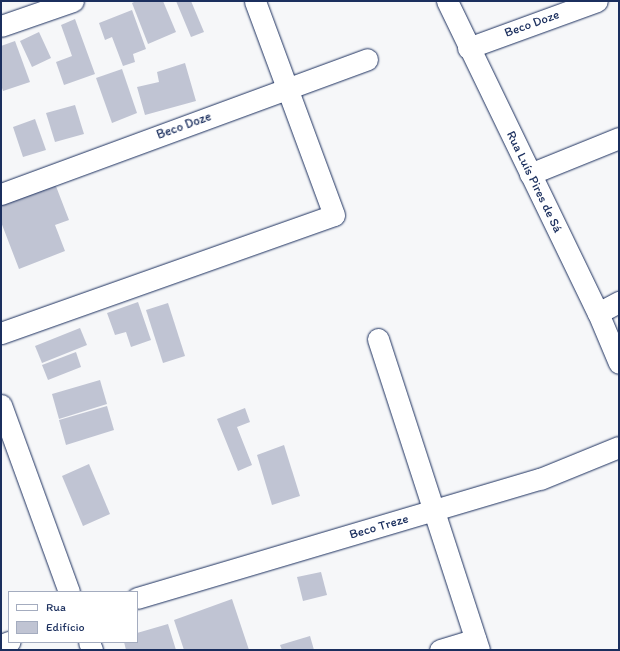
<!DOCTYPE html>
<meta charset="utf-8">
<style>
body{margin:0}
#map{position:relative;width:620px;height:651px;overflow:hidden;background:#f6f7f9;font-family:Itim,sans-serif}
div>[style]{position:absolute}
.building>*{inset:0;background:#c0c4d3}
.roads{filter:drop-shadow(0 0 1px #1b2f5e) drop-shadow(0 0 1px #1b2f5e)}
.street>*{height:21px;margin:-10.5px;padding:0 10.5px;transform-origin:10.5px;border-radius:10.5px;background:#fff}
span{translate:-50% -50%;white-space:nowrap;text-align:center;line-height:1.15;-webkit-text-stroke:3px #fff;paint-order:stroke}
.street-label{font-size:13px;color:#1b2f5e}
.frame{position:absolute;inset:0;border:2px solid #1b2f5e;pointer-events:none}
.legend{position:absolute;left:8px;top:591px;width:130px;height:52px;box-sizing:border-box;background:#fff;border:1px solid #a4acbf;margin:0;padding:5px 7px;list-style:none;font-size:12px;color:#1b2f5e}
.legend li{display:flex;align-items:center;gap:8px;height:20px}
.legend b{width:20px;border:1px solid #a4acbf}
</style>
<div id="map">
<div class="building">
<i style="clip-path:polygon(136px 1px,163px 1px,176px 32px,148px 44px,132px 3px)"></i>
<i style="clip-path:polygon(176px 1px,191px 1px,204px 32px,191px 37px)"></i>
<i style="clip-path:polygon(132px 10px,146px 49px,133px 54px,135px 62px,123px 66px,112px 37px,105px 40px,99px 23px)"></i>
<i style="clip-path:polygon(75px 19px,95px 74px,64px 85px,56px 62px,72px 56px,61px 25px)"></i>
<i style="clip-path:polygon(39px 32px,51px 58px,32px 67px,20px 41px)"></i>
<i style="clip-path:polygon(15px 41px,30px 82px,3px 91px,1px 85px,1px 46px)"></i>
<i style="clip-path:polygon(185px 63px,196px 101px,145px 115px,137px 87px,159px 82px,157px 72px)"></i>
<i style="clip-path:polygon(122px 69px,137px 113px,112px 123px,96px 78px)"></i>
<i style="clip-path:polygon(75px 105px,84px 134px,55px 142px,46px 113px)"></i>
<i style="clip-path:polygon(35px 119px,46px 150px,23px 157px,13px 127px)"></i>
<i style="clip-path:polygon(54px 181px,69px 220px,55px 225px,65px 251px,19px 269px,1px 222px,1px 201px)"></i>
<i style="clip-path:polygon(138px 302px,151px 340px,131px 347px,126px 332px,115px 335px,107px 313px)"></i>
<i style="clip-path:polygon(168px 303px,185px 356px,163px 363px,146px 310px)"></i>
<i style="clip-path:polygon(80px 328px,87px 345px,42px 363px,35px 346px)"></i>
<i style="clip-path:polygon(76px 352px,81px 367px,48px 380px,42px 365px)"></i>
<i style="clip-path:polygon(100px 380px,107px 404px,59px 419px,52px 394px)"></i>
<i style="clip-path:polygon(107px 406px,114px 430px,66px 445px,59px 420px)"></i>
<i style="clip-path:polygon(245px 408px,250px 422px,237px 427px,252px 465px,238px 471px,217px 419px)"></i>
<i style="clip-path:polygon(284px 445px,300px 496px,272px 505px,257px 455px)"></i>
<i style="clip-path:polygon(89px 464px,110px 514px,83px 526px,62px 476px)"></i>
<i style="clip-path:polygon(321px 572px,327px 595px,303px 601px,297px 577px)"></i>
<i style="clip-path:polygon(232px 599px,249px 650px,184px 650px,174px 620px)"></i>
<i style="clip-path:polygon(168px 624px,176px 650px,126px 650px,124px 642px,137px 642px,137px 633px)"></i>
<i style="clip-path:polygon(310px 636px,314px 650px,282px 650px,280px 645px)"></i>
</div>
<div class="roads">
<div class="street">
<i style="left:447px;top:1px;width:347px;rotate:64.2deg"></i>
<i style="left:598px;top:313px;width:54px;rotate:67.2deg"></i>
<i style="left:1px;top:26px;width:76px;rotate:-19.1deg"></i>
<i style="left:468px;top:48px;width:137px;rotate:-20deg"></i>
<i style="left:530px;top:174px;width:96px;rotate:-22deg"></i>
<i style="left:1px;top:194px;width:390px;rotate:-20.2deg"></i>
<i style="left:598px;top:313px;width:24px;rotate:-28deg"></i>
<i style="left:1px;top:333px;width:353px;rotate:-19.5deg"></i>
<i style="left:334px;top:215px;width:228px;rotate:-110.3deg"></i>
<i style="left:378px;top:339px;width:327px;rotate:72deg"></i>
<i style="left:1px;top:405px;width:199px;rotate:70deg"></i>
<i style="left:137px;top:598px;width:420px;rotate:-16.5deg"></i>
<i style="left:540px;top:479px;width:85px;rotate:-22.1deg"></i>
<i style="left:89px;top:642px;width:9px;rotate:69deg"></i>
<i style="left:1px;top:645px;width:9px;rotate:-21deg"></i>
<i style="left:440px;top:650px;width:37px;rotate:-17deg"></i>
</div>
</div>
<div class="street-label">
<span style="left:532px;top:24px;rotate:-20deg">Beco Doze</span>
<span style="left:184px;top:126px;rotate:-20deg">Beco Doze</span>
<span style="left:534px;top:182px;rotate:64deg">Rua Luís Pires de Sá</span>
<span style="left:379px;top:527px;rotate:-16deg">Beco Treze</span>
</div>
<div class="frame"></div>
<ul class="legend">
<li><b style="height:5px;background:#fff"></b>Rua</li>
<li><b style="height:11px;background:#c0c4d3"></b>Edifício</li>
</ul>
</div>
